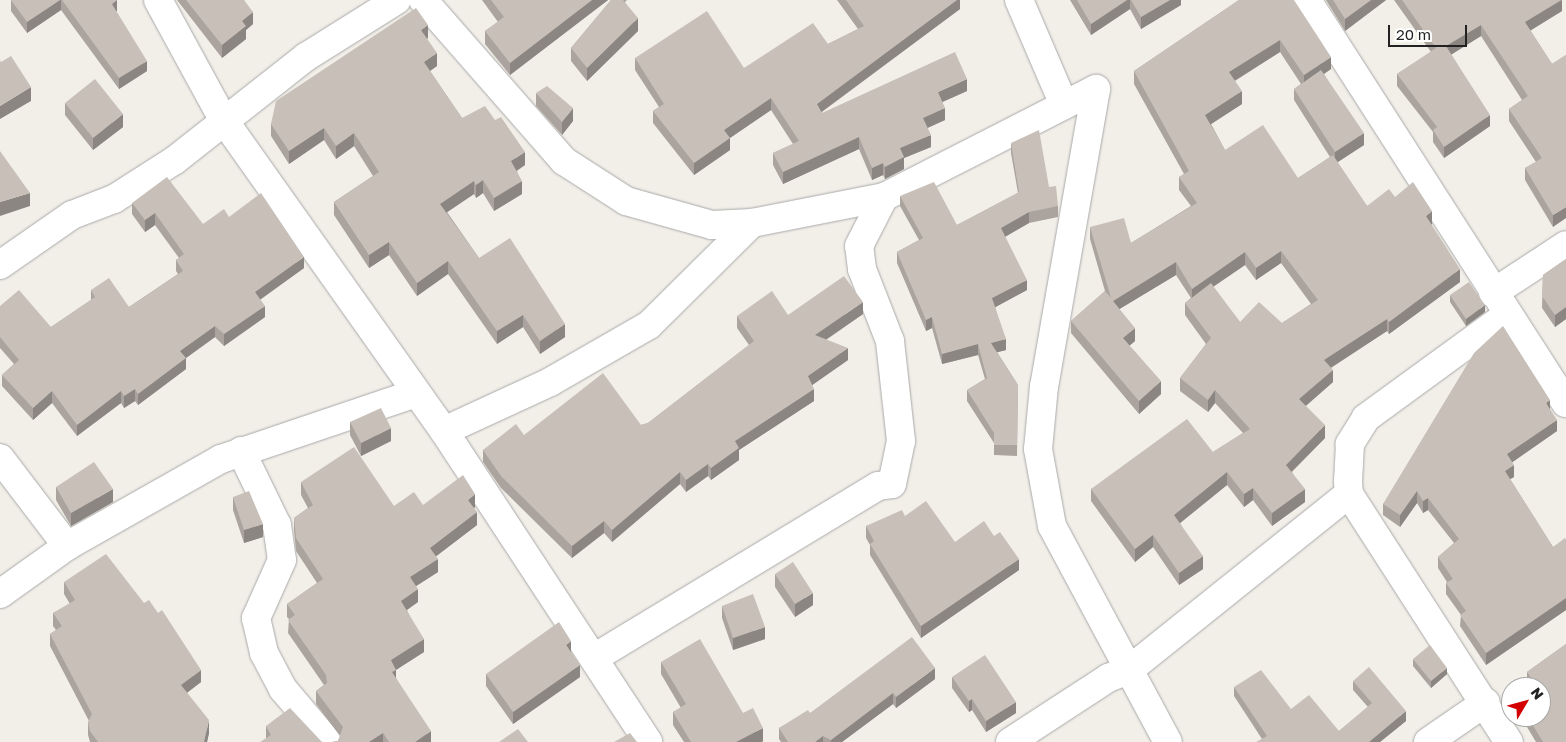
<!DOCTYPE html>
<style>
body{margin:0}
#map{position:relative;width:1566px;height:742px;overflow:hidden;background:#f2efe9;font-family:"Golos Text",sans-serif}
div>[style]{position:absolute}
.roads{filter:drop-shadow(0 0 1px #a9a9a9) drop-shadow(0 0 1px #a9a9a9)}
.minor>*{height:28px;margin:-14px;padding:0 14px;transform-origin:14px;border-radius:14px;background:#fff}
.wall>*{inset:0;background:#aba49e}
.shaded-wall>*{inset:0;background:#8b8681}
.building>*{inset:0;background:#c7bfb8}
span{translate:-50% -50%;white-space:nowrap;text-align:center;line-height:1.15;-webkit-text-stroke:4px #fff;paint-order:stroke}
.north{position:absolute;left:1501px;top:677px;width:50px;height:50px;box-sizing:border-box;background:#fff;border:1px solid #a7a7a7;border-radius:50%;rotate:53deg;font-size:14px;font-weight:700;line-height:20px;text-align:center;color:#222}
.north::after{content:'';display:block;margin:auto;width:18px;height:22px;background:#d40000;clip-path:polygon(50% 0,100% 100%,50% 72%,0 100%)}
.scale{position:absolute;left:1388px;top:25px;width:79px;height:22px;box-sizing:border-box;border:2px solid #222;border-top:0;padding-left:6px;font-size:15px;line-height:18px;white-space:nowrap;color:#222;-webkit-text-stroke:4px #fff;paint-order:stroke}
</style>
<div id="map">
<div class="roads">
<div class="minor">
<i style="left:158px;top:0;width:136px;rotate:61.4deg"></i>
<i style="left:223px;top:119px;width:382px;rotate:54.7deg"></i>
<i style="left:444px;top:431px;width:372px;rotate:56.7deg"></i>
<i style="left:423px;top:0;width:214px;rotate:48.8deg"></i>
<i style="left:564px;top:161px;width:74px;rotate:32.8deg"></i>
<i style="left:626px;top:201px;width:89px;rotate:15.6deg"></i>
<i style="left:712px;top:225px;width:40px;rotate:-2.9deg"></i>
<i style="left:752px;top:223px;width:135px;rotate:-11.1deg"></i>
<i style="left:884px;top:197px;width:238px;rotate:-27deg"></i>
<i style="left:1019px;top:0;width:114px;rotate:66.8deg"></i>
<i style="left:1307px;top:0;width:479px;rotate:57.3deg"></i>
<i style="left:1096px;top:89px;width:302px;rotate:99.9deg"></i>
<i style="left:1044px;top:386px;width:63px;rotate:95.4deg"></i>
<i style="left:1038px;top:449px;width:78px;rotate:79.7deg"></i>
<i style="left:1052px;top:526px;width:245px;rotate:61.8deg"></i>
<i style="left:0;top:265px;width:88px;rotate:-34.8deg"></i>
<i style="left:72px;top:215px;width:45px;rotate:-20.9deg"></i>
<i style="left:114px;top:199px;width:72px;rotate:-32.6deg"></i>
<i style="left:175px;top:160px;width:167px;rotate:-38.2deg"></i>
<i style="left:306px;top:57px;width:107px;rotate:-32.1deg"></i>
<i style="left:1493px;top:293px;width:87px;rotate:-33.3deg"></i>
<i style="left:1507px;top:315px;width:175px;rotate:143.9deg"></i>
<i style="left:1366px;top:418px;width:31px;rotate:122deg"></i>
<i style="left:1350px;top:444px;width:37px;rotate:93deg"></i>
<i style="left:1348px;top:481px;width:13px;rotate:86deg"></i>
<i style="left:1349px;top:494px;width:295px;rotate:57.2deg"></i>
<i style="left:444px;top:431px;width:117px;rotate:-24.8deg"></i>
<i style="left:550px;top:382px;width:114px;rotate:-29.9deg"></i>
<i style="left:649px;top:325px;width:145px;rotate:-44.7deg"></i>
<i style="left:241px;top:451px;width:82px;rotate:64.1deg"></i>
<i style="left:277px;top:525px;width:35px;rotate:82deg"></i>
<i style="left:282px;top:560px;width:64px;rotate:114.1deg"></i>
<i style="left:256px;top:618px;width:36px;rotate:77deg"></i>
<i style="left:264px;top:653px;width:41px;rotate:62.2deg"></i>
<i style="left:283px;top:689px;width:70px;rotate:49.7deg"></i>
<i style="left:0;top:458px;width:111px;rotate:52.7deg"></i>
<i style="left:0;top:594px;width:82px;rotate:-35.6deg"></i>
<i style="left:67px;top:546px;width:177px;rotate:-29.5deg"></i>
<i style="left:221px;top:459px;width:203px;rotate:-18.7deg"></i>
<i style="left:594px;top:658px;width:332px;rotate:-31.2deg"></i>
<i style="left:878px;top:486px;width:14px;rotate:-8deg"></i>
<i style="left:892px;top:484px;width:44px;rotate:-78.2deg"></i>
<i style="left:901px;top:441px;width:101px;rotate:-96.3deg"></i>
<i style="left:890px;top:341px;width:77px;rotate:-111.3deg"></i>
<i style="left:862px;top:269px;width:23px;rotate:-97deg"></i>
<i style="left:859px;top:246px;width:55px;rotate:-63deg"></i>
<i style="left:1010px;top:742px;width:117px;rotate:-33.1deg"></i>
<i style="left:1108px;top:678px;width:22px;rotate:-21deg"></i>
<i style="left:1129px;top:670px;width:282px;rotate:-38.7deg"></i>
<i style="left:1428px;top:742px;width:70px;rotate:-34.6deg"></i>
</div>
</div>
<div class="wall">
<i style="clip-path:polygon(11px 0,117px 0,117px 11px,116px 11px,147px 71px,119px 89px,61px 10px,27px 33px,11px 11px)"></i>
<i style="clip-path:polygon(177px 0,244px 0,253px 24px,246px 30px,246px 39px,222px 58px)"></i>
<i style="clip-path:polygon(482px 0,608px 0,510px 75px,485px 44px,485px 31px,498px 22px)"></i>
<i style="clip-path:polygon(611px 0,627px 0,625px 2px,638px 31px,587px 81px,571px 61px,571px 48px)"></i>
<i style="clip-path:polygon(837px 0,960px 0,960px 9px,822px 112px,822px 113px,967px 91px,942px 102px,945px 120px,927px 128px,931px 147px,904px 158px,904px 169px,885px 179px,883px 175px,872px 180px,859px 149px,783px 184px,773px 165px,773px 153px,793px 144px,771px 110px,730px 138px,730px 150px,694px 175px,653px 123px,653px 111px,659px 107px,635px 70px,635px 58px,744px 68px,828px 44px,858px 29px)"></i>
<i style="clip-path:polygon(1070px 0,1181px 0,1181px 5px,1141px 29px,1130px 9px,1091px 35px)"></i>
<i style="clip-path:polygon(evenodd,1239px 0,1331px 69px,1324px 74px,1364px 145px,1337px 162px,1367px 206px,1395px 197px,1432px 224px,1431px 225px,1460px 282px,1389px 334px,1387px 331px,1331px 368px,1333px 382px,1305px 406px,1325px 438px,1292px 472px,1305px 502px,1272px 526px,1253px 500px,1244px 507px,1227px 485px,1180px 523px,1203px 569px,1179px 585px,1153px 547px,1135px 562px,1091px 501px,1091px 489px,1213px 452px,1243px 433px,1215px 403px,1208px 412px,1180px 391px,1180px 378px,1206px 344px,1185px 315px,1185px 303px,1191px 298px,1176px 275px,1119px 309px,1135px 341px,1129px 346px,1161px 394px,1139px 414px,1071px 333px,1071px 321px,1105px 291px,1090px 239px,1090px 227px,1131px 243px,1191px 206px,1179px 190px,1179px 177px,1184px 174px,1134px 84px,1134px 71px,1239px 0,1280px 52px,1301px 84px,1294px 89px,1294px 100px,1330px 157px,1298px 178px,1225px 150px,1211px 124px,1242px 104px,1235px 81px,1280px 52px,1239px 0,1281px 263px,1311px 304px,1282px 323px,1240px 322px,1213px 287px,1245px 265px,1256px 280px,1281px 263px)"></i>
<i style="clip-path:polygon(1326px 0,1386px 0,1345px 31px)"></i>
<i style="clip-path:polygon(1394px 0,1562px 0,1562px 11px,1530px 30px,1552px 64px,1566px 55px,1553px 227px,1525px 180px,1525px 168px,1536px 162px,1509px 121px,1509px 109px,1522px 100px,1481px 36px,1451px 54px,1490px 126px,1444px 158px,1433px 142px,1433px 132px,1397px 86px,1397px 74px,1431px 52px)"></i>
<i style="clip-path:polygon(428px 38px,427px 39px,437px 66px,430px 71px,462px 118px,525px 165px,517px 171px,522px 194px,494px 211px,483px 193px,476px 198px,474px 194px,447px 212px,479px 258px,565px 337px,540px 354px,523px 327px,497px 344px,448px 274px,417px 296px,389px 255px,369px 268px,334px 215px,334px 202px,373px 176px,354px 146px,336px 159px,324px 140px,289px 164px,271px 136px,271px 124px)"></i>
<i style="clip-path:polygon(536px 93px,573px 121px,562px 135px,536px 106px)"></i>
<i style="clip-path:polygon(65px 103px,123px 127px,93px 150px,65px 115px)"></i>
<i style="clip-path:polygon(1011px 143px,1049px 187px,1058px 206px,1058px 217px,1029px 223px,1005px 237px,1027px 290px,995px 307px,1006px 350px,997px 352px,1018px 385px,1017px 456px,994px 455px,994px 443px,967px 401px,967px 390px,985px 379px,978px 355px,942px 364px,932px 328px,926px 331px,897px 263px,897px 252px,919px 240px,900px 206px,900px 196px,957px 225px,1018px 193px,1011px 153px)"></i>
<i style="clip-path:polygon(132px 203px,203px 224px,229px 217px,304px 268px,260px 300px,265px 317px,224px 346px,215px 337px,186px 358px,186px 369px,138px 405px,135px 401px,124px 408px,121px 403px,77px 436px,52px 403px,33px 420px,2px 386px,2px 375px,14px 364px,0 348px,0 306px,51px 327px,91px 300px,91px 290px,129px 307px,178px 274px,176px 271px,176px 260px,179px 258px,155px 225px,145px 232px,132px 214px)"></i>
<i style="clip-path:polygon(1566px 259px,1566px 319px,1555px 327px,1542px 308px,1543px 275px)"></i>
<i style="clip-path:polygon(1450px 295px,1485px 312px,1466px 326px,1450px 302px)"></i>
<i style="clip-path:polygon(863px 314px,826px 340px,848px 360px,812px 385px,814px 401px,739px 450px,739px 460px,711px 480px,708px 476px,686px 492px,680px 484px,612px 542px,604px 533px,572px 558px,501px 488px,483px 462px,483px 450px,524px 435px,641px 425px,648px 423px,749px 345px,737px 328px,737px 316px)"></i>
<i style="clip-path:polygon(1550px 410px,1557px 431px,1512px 462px,1514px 477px,1510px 479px,1553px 547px,1566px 540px,1566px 610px,1486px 665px,1460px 626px,1461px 615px,1446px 594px,1446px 583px,1447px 582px,1438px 568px,1438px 557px,1454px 543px,1428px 510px,1423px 513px,1417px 503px,1400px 527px,1383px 515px,1383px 504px)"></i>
<i style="clip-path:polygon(350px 422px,391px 441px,361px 456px,350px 435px)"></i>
<i style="clip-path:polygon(301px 482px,394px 506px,423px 505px,475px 507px,474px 509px,477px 525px,436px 556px,438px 572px,416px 586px,418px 602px,407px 610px,424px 652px,396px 670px,396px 678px,431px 742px,332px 742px,338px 741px,340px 736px,316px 704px,316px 691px,324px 685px,288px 633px,289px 619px,287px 617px,287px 604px,317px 583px,296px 551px,294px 531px,294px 518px,308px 508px,301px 495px)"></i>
<i style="clip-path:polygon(56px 487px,113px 502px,71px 526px,56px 500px)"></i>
<i style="clip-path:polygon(233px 497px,263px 537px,244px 543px,233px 510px)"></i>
<i style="clip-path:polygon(905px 516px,955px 542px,1019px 570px,921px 638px,870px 555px,870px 545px,866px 538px,866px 526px)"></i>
<i style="clip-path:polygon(775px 574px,813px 605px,795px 617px,775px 587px)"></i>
<i style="clip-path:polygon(64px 582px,201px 682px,187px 693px,209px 733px,207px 742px,90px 742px,88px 735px,88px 722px,89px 721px,50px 646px,50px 634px,56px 630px,53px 626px,53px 613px,70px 604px,64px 594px)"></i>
<i style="clip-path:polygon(722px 606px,765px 639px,733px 650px,722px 618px)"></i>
<i style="clip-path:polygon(1566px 644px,1566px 742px,1536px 742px,1521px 717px,1541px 717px,1541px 687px,1529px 687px,1527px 684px,1527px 672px)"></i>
<i style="clip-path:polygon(571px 652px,580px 677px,513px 724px,486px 686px,486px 674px)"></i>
<i style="clip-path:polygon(1413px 659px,1447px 674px,1431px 688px,1413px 666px)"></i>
<i style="clip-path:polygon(661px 662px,743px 713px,763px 741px,762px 742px,684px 742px,673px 725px,673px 712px,681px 708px,661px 674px)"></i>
<i style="clip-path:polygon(952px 677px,1016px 713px,986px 732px,972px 710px,969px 712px,952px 688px)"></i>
<i style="clip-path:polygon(935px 679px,896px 708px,893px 704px,842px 742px,781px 742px,779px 739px,779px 728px,810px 713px)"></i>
<i style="clip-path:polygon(1353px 681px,1406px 721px,1380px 742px,1262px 739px,1234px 696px,1234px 687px,1291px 709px,1339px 731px,1368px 707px,1353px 690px)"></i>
<i style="clip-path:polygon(266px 726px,322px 742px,266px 738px)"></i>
</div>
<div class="shaded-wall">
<i style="clip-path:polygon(60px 0,61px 0,61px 10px,27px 33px,27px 22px)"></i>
<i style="clip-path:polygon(117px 0,117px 11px,112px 14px,112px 4px)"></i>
<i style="clip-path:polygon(592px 0,608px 0,510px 75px,510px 63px)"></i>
<i style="clip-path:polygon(957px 0,960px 0,960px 9px,817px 115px,817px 104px)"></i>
<i style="clip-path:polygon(1127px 0,1130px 0,1130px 9px,1091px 35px,1091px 24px)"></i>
<i style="clip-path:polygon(1170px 0,1181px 0,1181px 5px,1141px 29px,1141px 17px)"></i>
<i style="clip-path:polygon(1371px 0,1386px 0,1345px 31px,1345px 19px)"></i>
<i style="clip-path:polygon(1562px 0,1562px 11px,1525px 34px,1525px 22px)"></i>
<i style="clip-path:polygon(253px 12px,253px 24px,246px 30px,246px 39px,222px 58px,222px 45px,242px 21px)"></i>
<i style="clip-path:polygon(638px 18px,638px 31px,587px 81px,587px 68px)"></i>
<i style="clip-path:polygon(428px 25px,428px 38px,421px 43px,421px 30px)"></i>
<i style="clip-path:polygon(1481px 25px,1481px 36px,1446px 58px,1446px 46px)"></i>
<i style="clip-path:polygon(1280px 40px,1280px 52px,1229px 84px,1229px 72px)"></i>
<i style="clip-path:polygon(437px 53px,437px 66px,424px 75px,424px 62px)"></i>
<i style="clip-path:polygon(1331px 57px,1331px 69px,1304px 87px,1304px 75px)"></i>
<i style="clip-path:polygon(147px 61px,147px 71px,119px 89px,119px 78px)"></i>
<i style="clip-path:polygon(967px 79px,967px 91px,938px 104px,938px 92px)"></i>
<i style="clip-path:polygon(31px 87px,31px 101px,0 119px,0 106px)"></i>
<i style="clip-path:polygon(1242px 91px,1242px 104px,1205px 128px,1205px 115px)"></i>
<i style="clip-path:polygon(771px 98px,771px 110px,724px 142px,724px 130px)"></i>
<i style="clip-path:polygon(573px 108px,573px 121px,562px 135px,562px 122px)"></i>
<i style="clip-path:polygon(945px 108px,945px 120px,923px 130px,923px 118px)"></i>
<i style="clip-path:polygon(123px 114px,123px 127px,93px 150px,93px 138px)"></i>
<i style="clip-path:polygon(1490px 115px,1490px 126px,1444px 158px,1444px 147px)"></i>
<i style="clip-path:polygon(324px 128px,324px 140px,289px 164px,289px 151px)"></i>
<i style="clip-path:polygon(354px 133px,354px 146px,336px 159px,336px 146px)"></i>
<i style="clip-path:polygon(1364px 133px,1364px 145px,1335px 164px,1335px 152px)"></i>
<i style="clip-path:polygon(931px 135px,931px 147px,904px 158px,904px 169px,885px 179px,885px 167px,900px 148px)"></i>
<i style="clip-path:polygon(859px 137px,859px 149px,783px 184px,783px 172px)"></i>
<i style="clip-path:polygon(730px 138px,730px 150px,694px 175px,694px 163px)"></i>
<i style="clip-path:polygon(525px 152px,525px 165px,511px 174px,511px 161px)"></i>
<i style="clip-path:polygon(883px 163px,883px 175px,872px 180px,872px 168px)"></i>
<i style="clip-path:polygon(483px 180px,483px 193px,476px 198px,476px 185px)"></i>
<i style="clip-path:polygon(474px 181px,474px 194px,440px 217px,440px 204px)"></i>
<i style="clip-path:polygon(522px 181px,522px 194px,494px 211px,494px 198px)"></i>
<i style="clip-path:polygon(30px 193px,30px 206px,0 216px,0 202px)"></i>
<i style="clip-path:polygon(1566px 207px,1566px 218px,1553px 227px,1553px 215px)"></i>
<i style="clip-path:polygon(1432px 211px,1432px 224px,1426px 229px,1426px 216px)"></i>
<i style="clip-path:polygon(1029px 212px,1029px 223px,1001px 239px,1001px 228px)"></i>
<i style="clip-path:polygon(155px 213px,155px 225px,145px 232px,145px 220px)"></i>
<i style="clip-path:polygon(389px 242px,389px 255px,369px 268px,369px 255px)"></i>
<i style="clip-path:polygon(1281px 251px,1281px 263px,1256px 280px,1256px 268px)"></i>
<i style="clip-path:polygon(1245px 252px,1245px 265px,1192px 301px,1192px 289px)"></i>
<i style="clip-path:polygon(304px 257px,304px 268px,255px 303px,255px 292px)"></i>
<i style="clip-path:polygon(448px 261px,448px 274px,417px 296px,417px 283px)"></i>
<i style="clip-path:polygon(1176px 262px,1176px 275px,1113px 313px,1113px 301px)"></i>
<i style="clip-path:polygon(1460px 269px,1460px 282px,1389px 334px,1389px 322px)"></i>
<i style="clip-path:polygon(1027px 280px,1027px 290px,992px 309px,992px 298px)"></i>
<i style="clip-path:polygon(863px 302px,863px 314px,815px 347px,815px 335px)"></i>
<i style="clip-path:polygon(1485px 305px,1485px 312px,1466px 326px,1466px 319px)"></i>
<i style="clip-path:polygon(265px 306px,265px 317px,224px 346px,224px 334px)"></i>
<i style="clip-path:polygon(1566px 307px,1566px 319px,1555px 327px,1555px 315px)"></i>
<i style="clip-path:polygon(523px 315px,523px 327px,497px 344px,497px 331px)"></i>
<i style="clip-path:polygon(932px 317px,932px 328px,926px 331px,926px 320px)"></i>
<i style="clip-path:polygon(1387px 319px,1387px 331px,1324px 372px,1324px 360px)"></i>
<i style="clip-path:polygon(565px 324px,565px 337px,540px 354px,540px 341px)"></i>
<i style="clip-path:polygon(215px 326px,215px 337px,186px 358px,186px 369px,138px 405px,138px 394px,180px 351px)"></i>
<i style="clip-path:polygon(1135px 328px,1135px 341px,1123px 351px,1123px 338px)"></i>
<i style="clip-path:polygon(1006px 339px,1006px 350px,991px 354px,991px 343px)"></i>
<i style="clip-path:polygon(978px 344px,978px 355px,942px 364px,942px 354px)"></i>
<i style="clip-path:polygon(848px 348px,848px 360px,808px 388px,808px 376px)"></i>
<i style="clip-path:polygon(1333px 370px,1333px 382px,1299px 412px,1299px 399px)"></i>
<i style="clip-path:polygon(1161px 381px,1161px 394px,1139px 414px,1139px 401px)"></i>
<i style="clip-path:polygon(135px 389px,135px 401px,124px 408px,124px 396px)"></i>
<i style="clip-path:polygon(814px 389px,814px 401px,739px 450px,739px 460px,711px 480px,711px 468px,735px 441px)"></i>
<i style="clip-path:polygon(1215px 390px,1215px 403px,1208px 412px,1208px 400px)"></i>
<i style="clip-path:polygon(52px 391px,52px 403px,33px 420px,33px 408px)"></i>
<i style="clip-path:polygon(121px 391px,121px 403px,77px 436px,77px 425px)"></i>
<i style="clip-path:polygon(1550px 400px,1550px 412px,1546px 403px)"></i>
<i style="clip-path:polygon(1557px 420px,1557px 431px,1507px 466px,1507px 454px)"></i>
<i style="clip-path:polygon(1325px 425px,1325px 438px,1286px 477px,1286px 465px)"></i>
<i style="clip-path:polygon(391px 428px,391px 441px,361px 456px,361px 443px)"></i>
<i style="clip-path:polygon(708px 464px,708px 476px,686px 492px,686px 480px)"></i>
<i style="clip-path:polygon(1514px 465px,1514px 477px,1505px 482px,1505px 471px)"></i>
<i style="clip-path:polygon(680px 472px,680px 484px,612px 542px,612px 530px)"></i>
<i style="clip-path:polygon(1227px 472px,1227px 485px,1174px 528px,1174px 515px)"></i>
<i style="clip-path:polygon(1253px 488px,1253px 500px,1244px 507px,1244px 494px)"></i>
<i style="clip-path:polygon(113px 489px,113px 502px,71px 526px,71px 513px)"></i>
<i style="clip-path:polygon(1305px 489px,1305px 502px,1272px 526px,1272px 513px)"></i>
<i style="clip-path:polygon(1417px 491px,1417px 503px,1400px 527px,1400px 515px)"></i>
<i style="clip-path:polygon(475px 494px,475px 507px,468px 513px,468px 500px)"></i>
<i style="clip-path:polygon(1428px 498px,1428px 510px,1423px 513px,1423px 501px)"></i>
<i style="clip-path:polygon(477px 512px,477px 525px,430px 561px,430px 548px)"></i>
<i style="clip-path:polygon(604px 521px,604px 533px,572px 558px,572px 546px)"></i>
<i style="clip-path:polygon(263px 524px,263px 537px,244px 543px,244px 530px)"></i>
<i style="clip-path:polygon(1153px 535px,1153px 547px,1135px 562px,1135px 549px)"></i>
<i style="clip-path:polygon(1203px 556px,1203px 569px,1179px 585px,1179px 573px)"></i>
<i style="clip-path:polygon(438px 559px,438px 572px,410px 590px,410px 577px)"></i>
<i style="clip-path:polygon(1019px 559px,1019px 570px,921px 638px,921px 626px)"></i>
<i style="clip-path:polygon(418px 589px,418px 602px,401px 614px,401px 601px)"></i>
<i style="clip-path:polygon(813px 593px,813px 605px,795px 617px,795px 604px)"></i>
<i style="clip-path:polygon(1566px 598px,1566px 610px,1486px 665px,1486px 653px)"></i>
<i style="clip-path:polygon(765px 627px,765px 639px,733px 650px,733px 638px)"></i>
<i style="clip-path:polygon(424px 639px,424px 652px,391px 673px,391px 660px)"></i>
<i style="clip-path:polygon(571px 641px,571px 653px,566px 645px)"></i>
<i style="clip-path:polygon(580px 665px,580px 677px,513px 724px,513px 712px)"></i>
<i style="clip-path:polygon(935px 668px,935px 679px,896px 708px,896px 697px)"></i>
<i style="clip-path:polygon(1447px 668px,1447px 674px,1431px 688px,1431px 681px)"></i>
<i style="clip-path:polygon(201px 670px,201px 682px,181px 697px,181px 685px)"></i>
<i style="clip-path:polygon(396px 670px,396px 683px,392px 672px)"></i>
<i style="clip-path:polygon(893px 693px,893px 704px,842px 742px,831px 742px,831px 740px)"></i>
<i style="clip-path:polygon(972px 699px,972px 710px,969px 712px,969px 701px)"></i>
<i style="clip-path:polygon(1016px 702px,1016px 713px,986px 732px,986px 721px)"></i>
<i style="clip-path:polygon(1406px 711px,1406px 721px,1380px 742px,1369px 742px)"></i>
<i style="clip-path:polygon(209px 720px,209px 733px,207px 742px,204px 742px)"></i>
<i style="clip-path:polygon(763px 728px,763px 741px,762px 742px,736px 742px)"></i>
<i style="clip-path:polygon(431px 731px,431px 742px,415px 742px)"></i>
<i style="clip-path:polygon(383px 733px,383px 742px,369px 742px)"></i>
<i style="clip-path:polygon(823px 736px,823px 742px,815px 742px)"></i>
</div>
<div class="building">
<i style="clip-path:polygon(11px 0,60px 0,27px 22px)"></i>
<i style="clip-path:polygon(62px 0,117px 0,112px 4px,147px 61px,119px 78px)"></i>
<i style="clip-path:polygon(186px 0,244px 0,253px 12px,242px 21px,246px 26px,222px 45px)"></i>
<i style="clip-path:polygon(491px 0,592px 0,510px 63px,485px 31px,504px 17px)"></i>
<i style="clip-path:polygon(611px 0,623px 0,638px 18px,587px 68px,571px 48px)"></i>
<i style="clip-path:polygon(846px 0,957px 0,817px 104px,822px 113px,955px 52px,967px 79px,938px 92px,945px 108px,923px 118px,931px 135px,900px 148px,904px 157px,885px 167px,883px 163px,872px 168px,859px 137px,783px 172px,773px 153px,799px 141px,771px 98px,724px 130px,730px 138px,694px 163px,653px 111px,664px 104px,635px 58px,707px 11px,744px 68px,813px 23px,828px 44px,864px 26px)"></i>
<i style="clip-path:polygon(1077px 0,1127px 0,1091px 24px)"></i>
<i style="clip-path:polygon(1131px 0,1170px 0,1141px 17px)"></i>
<i style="clip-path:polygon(1239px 0,1294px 0,1331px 57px,1304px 75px,1280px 40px,1229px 72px,1242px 91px,1205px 115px,1225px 150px,1263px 125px,1298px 178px,1333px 155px,1367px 206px,1389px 189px,1395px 197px,1413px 182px,1432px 211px,1426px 216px,1460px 269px,1389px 322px,1387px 319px,1324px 360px,1333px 370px,1299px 399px,1325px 425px,1286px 465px,1305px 489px,1272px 513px,1253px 488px,1244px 494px,1227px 472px,1174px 515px,1203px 556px,1179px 573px,1153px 535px,1135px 549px,1091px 489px,1187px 419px,1213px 452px,1250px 429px,1215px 390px,1208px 400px,1180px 378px,1211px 338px,1185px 303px,1211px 283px,1240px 322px,1259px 302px,1282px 323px,1318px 300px,1281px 251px,1256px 268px,1245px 252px,1192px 289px,1176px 262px,1113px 301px,1135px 328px,1123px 338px,1161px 381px,1139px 401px,1071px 321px,1105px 291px,1111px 298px,1090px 227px,1124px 218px,1131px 243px,1197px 203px,1179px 177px,1189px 171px,1134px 71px)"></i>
<i style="clip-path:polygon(1333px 0,1371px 0,1345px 19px)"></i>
<i style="clip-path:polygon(1402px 0,1561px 0,1525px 22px,1552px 64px,1566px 55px,1566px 207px,1553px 215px,1525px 168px,1542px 158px,1509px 109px,1528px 96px,1481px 25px,1446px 46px,1490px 115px,1444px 147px,1433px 130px,1437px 127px,1397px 74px,1436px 48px)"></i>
<i style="clip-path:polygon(416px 8px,428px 25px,421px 30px,437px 53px,424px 62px,462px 118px,485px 106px,495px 120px,501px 117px,525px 152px,511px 161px,522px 181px,494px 198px,483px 180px,476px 185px,474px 181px,440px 204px,479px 258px,510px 238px,565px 324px,540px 341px,523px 315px,497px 331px,448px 261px,417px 283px,389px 242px,369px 255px,334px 202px,379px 172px,354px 133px,336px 146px,324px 128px,289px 151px,271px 124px,276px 101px)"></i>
<i style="clip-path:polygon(11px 56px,31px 87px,0 106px,0 60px,1px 62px)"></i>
<i style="clip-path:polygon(1321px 70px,1364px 133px,1335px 152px,1294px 89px)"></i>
<i style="clip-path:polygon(95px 79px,123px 114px,93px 138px,65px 103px)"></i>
<i style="clip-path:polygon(547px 86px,573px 108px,562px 122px,536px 93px)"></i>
<i style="clip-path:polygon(1039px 130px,1049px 187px,1056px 186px,1058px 206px,1029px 212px,1001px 228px,1027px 280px,992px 298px,1006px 339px,991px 343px,1018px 385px,1017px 445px,994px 445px,994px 433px,967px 390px,987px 378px,978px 344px,942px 354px,932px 317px,926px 320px,897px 252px,923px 238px,900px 196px,934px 182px,957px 225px,1019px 192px,1011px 143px)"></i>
<i style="clip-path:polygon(0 151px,30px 193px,0 202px)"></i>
<i style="clip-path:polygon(167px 177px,203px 224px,224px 209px,229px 217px,261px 193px,304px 257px,255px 292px,265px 306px,224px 334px,215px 326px,180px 351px,186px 358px,138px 394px,135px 389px,124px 396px,121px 391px,77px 425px,52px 391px,33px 408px,2px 375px,19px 360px,0 337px,0 306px,19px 290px,51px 327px,95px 297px,91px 290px,109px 278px,129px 307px,183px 271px,176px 260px,184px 254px,155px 213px,145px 220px,132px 203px)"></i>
<i style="clip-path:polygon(1566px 259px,1566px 307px,1555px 315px,1542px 296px,1543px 275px)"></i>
<i style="clip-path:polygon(844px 276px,863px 302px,815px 335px,848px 348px,808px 376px,814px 389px,735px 441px,739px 448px,711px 468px,708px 464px,686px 480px,680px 472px,612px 530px,604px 521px,572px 546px,501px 476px,483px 450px,516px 424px,524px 435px,603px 373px,641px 425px,648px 423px,754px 341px,737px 316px,772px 291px,788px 315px)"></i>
<i style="clip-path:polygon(1469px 282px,1485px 305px,1466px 319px,1450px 295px)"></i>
<i style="clip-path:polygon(1503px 326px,1550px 400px,1546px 403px,1557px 420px,1507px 454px,1514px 465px,1505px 471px,1553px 547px,1565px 538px,1566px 540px,1566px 598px,1486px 653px,1460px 615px,1466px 611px,1446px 583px,1453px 579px,1438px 557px,1459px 539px,1428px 498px,1423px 501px,1417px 491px,1400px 515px,1383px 504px,1474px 353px)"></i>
<i style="clip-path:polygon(381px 408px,391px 428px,361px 443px,350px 422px)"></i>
<i style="clip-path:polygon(354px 447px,394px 506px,414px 492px,423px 505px,463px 475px,475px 494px,468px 500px,477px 512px,430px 548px,438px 559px,410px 577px,418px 589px,401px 601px,424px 639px,391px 660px,396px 670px,392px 672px,431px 731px,415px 742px,389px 742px,383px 733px,369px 742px,332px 742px,338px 741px,343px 727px,316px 691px,327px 683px,326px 675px,288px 620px,295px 615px,287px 604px,323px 579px,296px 538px,294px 518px,313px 505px,301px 482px)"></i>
<i style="clip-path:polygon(94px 462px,113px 489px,71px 513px,56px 487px)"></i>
<i style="clip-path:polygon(249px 491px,263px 524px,244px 530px,233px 497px)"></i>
<i style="clip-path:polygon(926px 501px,955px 542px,984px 521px,994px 536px,1000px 532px,1019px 559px,921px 626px,870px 544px,874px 541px,866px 526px,902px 510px,905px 516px)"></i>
<i style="clip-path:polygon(106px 554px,144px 603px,149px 600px,158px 613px,162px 610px,201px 670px,181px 685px,209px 720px,204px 742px,98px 742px,90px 731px,88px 722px,92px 714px,50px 634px,62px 626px,53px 613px,75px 600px,64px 582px)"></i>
<i style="clip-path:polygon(793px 562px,813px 593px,795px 604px,775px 574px)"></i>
<i style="clip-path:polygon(753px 594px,765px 627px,733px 638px,722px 606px)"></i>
<i style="clip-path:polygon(559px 622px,571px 641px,566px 645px,580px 665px,513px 712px,486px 674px)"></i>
<i style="clip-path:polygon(912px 637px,935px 668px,896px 697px,893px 693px,831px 740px,823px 736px,815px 742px,788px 742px,779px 728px,808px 710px,810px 713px)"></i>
<i style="clip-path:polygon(700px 639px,743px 713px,753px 708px,763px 728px,736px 742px,691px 742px,673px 712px,686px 704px,661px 662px)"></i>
<i style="clip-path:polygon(1566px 644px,1566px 742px,1543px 742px,1528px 717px,1541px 717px,1541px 687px,1537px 687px,1527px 672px)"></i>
<i style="clip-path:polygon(1430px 645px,1447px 668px,1431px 681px,1413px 659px)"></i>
<i style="clip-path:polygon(985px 655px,1016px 702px,986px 721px,972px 699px,969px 701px,952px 677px)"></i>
<i style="clip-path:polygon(1369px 667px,1406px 711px,1369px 742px,1256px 742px,1267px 736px,1234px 687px,1261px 670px,1291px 709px,1309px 695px,1339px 731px,1372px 703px,1353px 681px)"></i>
<i style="clip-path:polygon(290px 708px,322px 742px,260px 742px,271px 735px,266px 726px)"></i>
<i style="clip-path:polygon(518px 729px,528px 742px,499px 742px)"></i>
<i style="clip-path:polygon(630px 733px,637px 742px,614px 742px)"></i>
</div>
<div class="north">N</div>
<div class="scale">20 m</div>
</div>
